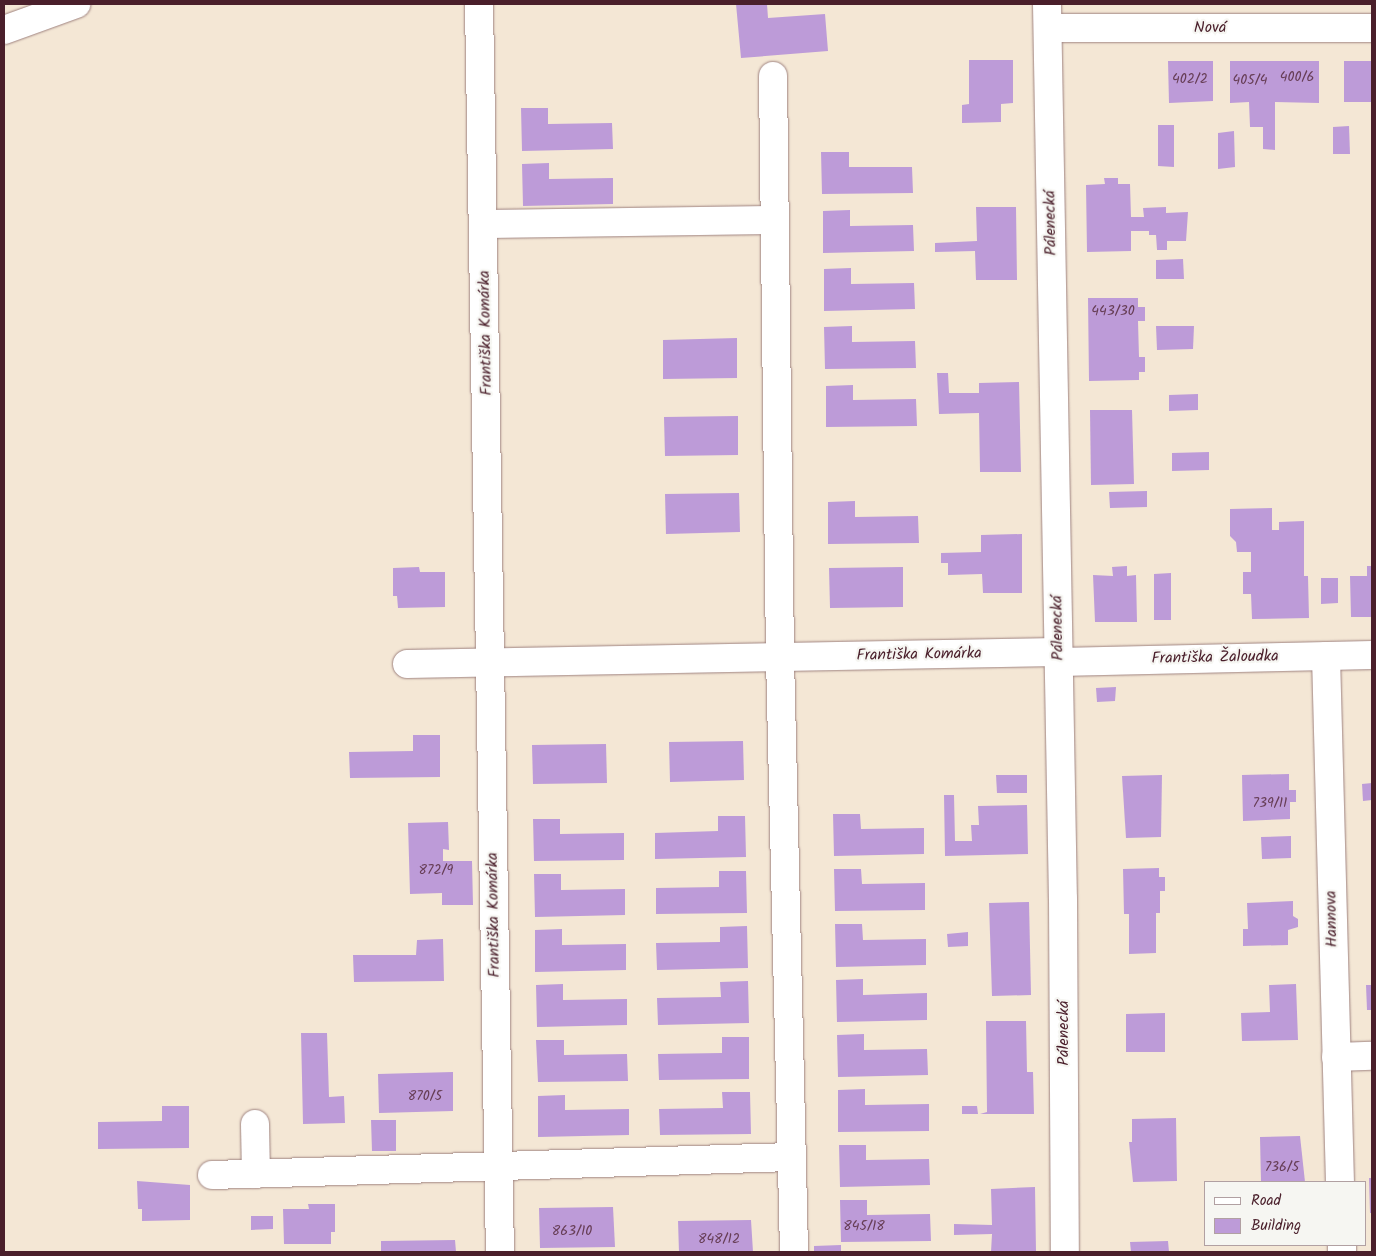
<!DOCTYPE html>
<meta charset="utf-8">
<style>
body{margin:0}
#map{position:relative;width:1376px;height:1256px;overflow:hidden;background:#f4e7d5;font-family:Kalam,sans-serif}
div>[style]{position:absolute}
.building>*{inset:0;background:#bd9bd8}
.roads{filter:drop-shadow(0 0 1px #9f8380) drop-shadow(0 0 1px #9f8380)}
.minor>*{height:28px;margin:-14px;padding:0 14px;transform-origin:14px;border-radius:14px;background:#fff}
span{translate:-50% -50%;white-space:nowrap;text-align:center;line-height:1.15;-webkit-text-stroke:4.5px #f6f6f2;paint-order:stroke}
.number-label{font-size:14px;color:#673e56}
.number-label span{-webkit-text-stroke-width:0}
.street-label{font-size:16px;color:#4a1f2b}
.frame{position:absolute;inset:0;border:5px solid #4a1f2b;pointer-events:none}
.legend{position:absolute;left:1204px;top:1181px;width:162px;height:65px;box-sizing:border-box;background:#f6f6f2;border:1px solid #b1a0a2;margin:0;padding:6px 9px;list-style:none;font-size:15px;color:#4a1f2b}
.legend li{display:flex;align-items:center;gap:10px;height:25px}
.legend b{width:25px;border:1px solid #b1a0a2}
</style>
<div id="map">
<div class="building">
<i style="clip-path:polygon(736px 4px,767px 4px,768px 18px,825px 14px,828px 51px,741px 58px)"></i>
<i style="clip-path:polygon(969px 60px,1013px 60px,1013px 103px,1001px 104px,1001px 122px,962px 123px,962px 105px,969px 104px)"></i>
<i style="clip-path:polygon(1168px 61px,1213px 61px,1213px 101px,1169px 103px)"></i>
<i style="clip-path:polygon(1230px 61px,1319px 61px,1319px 103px,1275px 102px,1275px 150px,1263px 149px,1263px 127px,1250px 127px,1249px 102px,1230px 103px)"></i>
<i style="clip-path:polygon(1344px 61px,1372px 61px,1372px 102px,1344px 102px)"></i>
<i style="clip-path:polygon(521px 108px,548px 108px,548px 124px,612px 123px,613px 149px,522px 151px)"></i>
<i style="clip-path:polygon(1158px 125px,1174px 125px,1174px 167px,1158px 166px)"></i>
<i style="clip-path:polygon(1349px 126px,1350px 154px,1333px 154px,1333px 127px)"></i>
<i style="clip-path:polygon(1234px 131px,1235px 167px,1218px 169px,1218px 133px)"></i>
<i style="clip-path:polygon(821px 152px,849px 152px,849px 167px,912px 167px,913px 193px,822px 194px)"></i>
<i style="clip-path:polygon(549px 163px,549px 179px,613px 178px,613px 204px,523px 206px,522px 164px)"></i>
<i style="clip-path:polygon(1104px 178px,1118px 178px,1118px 184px,1130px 184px,1131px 217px,1144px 217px,1143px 208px,1166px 207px,1166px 213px,1188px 212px,1186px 241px,1167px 241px,1167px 250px,1157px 250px,1156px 235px,1149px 235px,1149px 231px,1131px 231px,1131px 251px,1087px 252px,1086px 185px,1105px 184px)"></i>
<i style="clip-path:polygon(976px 207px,1016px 207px,1017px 280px,976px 280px,975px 251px,935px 252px,935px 243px,977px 241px)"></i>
<i style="clip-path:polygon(850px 210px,850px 226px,913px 225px,914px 251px,823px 253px,823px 211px)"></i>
<i style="clip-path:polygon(1183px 259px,1184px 279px,1156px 279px,1156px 260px)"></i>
<i style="clip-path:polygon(851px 268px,851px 284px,914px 283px,915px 309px,824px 311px,824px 269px)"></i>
<i style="clip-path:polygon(1088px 298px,1138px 298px,1138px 307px,1145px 307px,1145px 321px,1138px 321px,1139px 357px,1145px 357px,1145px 372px,1139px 372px,1139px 380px,1089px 381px)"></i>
<i style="clip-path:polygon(852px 326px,852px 342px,915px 341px,916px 368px,825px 369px,824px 327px)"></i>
<i style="clip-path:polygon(1156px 326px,1194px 326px,1193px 349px,1157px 350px)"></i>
<i style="clip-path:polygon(737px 338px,737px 378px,663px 379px,663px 340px)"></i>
<i style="clip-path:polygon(937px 373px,948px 373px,949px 393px,979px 393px,979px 383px,1019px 382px,1021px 472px,980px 472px,979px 413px,939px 414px)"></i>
<i style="clip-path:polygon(853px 385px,853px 400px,916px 399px,917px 426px,826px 427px,826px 386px)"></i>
<i style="clip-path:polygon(1198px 394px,1198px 410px,1169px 411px,1169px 395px)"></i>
<i style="clip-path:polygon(1090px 410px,1132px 410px,1134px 484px,1091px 485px)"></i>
<i style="clip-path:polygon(738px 416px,738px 455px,665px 456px,664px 417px)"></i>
<i style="clip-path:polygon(1209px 452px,1209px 470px,1172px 471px,1172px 453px)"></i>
<i style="clip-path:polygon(1147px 491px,1147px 507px,1110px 508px,1109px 492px)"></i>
<i style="clip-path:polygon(739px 493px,740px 532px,666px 534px,665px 494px)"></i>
<i style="clip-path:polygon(855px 501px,855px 517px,918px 516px,919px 543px,828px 544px,828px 502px)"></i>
<i style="clip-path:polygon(1272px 508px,1272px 530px,1279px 530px,1279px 522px,1304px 521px,1304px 576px,1308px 576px,1309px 618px,1252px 619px,1251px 594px,1243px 594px,1243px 572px,1251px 572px,1251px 552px,1237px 552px,1236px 542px,1230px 536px,1230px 509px)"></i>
<i style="clip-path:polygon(1022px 534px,1022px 593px,983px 593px,982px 574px,948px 575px,948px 563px,941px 563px,941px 553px,981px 552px,981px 535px)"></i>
<i style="clip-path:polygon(1127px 566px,1127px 576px,1136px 575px,1137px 622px,1095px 622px,1093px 575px,1113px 576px,1112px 567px)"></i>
<i style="clip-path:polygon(1367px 566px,1372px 566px,1372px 617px,1351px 617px,1350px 576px,1367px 576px)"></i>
<i style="clip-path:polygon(419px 567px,420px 572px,445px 572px,445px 607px,398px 608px,397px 596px,393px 596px,393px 568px)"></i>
<i style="clip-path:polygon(903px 567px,903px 607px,830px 608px,829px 568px)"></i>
<i style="clip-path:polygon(1171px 573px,1171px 620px,1154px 620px,1154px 574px)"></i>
<i style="clip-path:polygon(1321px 578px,1338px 578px,1338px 603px,1321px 604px)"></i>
<i style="clip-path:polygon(1116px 687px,1115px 701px,1097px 702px,1096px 688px)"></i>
<i style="clip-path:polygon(413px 735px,440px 735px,440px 777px,350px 778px,349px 752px,413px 751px)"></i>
<i style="clip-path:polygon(743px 741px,744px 780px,670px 782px,669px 742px)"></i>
<i style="clip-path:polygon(606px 744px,607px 783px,533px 784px,532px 745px)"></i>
<i style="clip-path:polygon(1289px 774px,1289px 790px,1296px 790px,1296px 802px,1290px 802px,1290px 819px,1243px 821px,1242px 775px)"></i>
<i style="clip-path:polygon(996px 775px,1027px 775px,1027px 793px,997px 793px)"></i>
<i style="clip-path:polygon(1162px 775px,1161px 837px,1126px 838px,1122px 776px)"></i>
<i style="clip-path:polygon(1372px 783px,1372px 800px,1363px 801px,1362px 784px)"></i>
<i style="clip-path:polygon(944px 795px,954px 795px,955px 841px,972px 841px,971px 825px,979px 825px,978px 806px,1027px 805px,1028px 854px,945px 856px)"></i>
<i style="clip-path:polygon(833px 814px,860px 814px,861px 829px,924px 828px,924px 854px,834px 856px)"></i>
<i style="clip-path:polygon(718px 816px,745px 816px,746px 857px,655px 859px,655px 833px,718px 831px)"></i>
<i style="clip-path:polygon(533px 819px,560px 819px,560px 834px,624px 833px,624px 860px,534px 861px)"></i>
<i style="clip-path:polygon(448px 822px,449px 850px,443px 849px,443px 861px,472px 861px,473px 905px,442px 905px,442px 893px,410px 894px,408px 823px)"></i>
<i style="clip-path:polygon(1291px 836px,1291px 858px,1262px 859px,1261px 837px)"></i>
<i style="clip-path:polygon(1159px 868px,1159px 877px,1165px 877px,1165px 891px,1160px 891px,1160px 913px,1156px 913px,1156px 953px,1129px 954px,1129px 914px,1124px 914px,1123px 869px)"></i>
<i style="clip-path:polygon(834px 869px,861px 869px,862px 884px,925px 883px,925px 910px,835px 911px)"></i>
<i style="clip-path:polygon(719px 871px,746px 871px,747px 913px,656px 914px,656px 888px,719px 887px)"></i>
<i style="clip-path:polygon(534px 874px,561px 874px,561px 890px,625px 889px,625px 915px,535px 917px)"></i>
<i style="clip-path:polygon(1293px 901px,1293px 916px,1298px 919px,1298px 927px,1288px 930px,1288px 945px,1243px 946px,1243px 929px,1248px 929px,1247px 903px)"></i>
<i style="clip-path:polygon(1029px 902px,1031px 995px,992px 996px,989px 903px)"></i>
<i style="clip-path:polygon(835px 924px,862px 924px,863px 940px,926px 939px,926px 965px,836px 967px)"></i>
<i style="clip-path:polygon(747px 926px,748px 968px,657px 970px,656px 943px,720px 942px,720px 927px)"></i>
<i style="clip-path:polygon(562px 929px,562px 945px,626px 944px,626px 970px,535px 972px,535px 930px)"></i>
<i style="clip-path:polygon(968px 932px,968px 946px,948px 947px,947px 934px)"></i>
<i style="clip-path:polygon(443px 939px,444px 981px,354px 982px,353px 955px,416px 955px,417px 940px)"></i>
<i style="clip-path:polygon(863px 979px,863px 995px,927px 993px,927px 1020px,837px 1022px,836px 980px)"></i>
<i style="clip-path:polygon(748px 981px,749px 1023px,658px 1025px,657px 998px,721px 997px,720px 982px)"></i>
<i style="clip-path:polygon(563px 984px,563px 1000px,627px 999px,627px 1025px,537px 1027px,536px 985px)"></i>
<i style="clip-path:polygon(1296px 984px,1298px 1040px,1242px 1041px,1241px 1013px,1270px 1012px,1269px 985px)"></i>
<i style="clip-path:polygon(1366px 985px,1372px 985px,1372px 1010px,1367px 1010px)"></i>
<i style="clip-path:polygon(1165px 1013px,1165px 1052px,1126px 1052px,1126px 1014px)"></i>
<i style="clip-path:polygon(986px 1021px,1026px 1021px,1027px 1072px,1033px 1072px,1034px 1114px,980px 1114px,987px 1112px)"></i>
<i style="clip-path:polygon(301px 1033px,327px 1033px,329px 1097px,344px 1096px,345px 1123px,303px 1124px)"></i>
<i style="clip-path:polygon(864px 1034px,864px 1050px,927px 1049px,928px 1075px,838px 1077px,837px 1035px)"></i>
<i style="clip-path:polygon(722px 1037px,749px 1037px,749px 1079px,659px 1080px,658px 1054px,722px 1053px)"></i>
<i style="clip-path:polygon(536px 1040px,564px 1040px,564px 1055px,627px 1054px,628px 1081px,538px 1082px)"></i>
<i style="clip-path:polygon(453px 1072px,453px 1111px,379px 1113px,378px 1074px)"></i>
<i style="clip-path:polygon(865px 1089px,865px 1105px,929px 1104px,929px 1131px,838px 1132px,838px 1090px)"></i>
<i style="clip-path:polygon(722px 1092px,750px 1092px,751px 1134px,660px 1135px,659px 1109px,723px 1108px)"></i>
<i style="clip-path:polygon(565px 1095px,565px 1110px,629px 1109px,629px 1135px,538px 1137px,538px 1096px)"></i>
<i style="clip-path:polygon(162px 1106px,189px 1106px,189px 1148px,98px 1149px,98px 1122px,162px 1121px)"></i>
<i style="clip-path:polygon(962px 1106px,977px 1106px,978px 1114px,962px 1114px)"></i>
<i style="clip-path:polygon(1176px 1118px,1177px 1181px,1133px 1182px,1129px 1142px,1132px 1142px,1132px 1119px)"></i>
<i style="clip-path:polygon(371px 1120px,396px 1120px,396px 1151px,372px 1151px)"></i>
<i style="clip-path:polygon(1300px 1136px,1305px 1182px,1261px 1182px,1260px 1137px)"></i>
<i style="clip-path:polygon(839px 1145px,866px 1145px,866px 1160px,929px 1159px,930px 1185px,840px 1187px)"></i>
<i style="clip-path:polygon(1369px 1178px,1372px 1178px,1372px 1213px,1370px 1213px)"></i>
<i style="clip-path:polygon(137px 1181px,190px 1185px,190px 1220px,142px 1221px,142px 1209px,138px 1209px)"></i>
<i style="clip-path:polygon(1035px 1187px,1036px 1252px,991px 1252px,992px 1234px,954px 1235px,954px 1224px,992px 1225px,991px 1189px)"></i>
<i style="clip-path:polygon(840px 1200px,867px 1200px,867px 1215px,930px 1214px,931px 1241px,841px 1242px)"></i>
<i style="clip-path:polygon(308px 1204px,335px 1204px,335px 1232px,331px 1232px,331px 1244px,284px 1244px,283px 1209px,309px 1209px)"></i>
<i style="clip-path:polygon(613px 1207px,615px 1247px,540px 1248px,539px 1208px)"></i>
<i style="clip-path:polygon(251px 1216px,273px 1216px,273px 1229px,251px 1230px)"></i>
<i style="clip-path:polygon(751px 1220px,753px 1252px,679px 1252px,678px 1221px)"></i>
<i style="clip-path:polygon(455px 1240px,456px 1252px,381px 1252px,381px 1241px)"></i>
<i style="clip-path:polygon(1168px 1241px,1169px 1252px,1131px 1252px,1130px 1242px)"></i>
<i style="clip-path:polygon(841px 1245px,841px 1252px,814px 1252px,814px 1246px)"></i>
</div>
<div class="roads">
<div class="minor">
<i style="left:479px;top:4px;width:1248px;rotate:89.04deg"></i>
<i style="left:1047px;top:4px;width:895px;rotate:88.98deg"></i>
<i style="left:1063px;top:899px;width:353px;rotate:89.7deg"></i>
<i style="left:1048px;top:28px;width:324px"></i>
<i style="left:4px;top:30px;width:77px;rotate:-19.9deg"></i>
<i style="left:773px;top:76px;width:581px;rotate:89.31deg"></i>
<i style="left:780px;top:657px;width:595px;rotate:88.65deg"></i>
<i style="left:484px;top:224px;width:290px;rotate:-0.8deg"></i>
<i style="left:1326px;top:656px;width:526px;rotate:88.48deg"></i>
<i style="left:1059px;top:662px;width:313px;rotate:-1.3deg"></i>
<i style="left:407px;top:664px;width:651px;rotate:-1.06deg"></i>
<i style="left:1336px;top:1057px;width:36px;rotate:-2deg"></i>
<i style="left:255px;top:1124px;width:50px;rotate:88.9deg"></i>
<i style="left:212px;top:1175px;width:580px;rotate:-1.78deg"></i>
<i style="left:1342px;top:1245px;width:7px;rotate:90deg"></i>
</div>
</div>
<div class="number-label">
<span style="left:1297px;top:77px">400/6</span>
<span style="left:1190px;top:79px">402/2</span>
<span style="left:1250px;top:80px">405/4</span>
<span style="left:1113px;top:311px">443/30</span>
<span style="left:1270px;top:803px">739/11</span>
<span style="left:436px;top:870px">872/9</span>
<span style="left:425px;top:1096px">870/5</span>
<span style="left:1282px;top:1167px">736/5</span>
<span style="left:864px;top:1226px">845/18</span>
<span style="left:572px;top:1231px">863/10</span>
<span style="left:719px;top:1239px">848/12</span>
</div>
<div class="street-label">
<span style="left:1210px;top:28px">Nová</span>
<span style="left:1051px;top:223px;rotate:-91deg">Pálenecká</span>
<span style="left:486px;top:333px;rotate:-91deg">Františka Komárka</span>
<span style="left:1058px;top:628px;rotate:-91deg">Pálenecká</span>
<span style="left:919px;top:655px;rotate:-1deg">Františka Komárka</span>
<span style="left:1215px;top:658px;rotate:-1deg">Františka Žaloudka</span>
<span style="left:494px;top:915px;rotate:-91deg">Františka Komárka</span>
<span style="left:1332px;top:919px;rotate:-91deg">Hannova</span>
<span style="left:1064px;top:1033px;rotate:-90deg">Pálenecká</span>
</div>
<div class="frame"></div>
<ul class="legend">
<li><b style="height:6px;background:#fff"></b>Road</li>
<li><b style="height:14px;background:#bd9bd8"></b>Building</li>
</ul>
</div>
